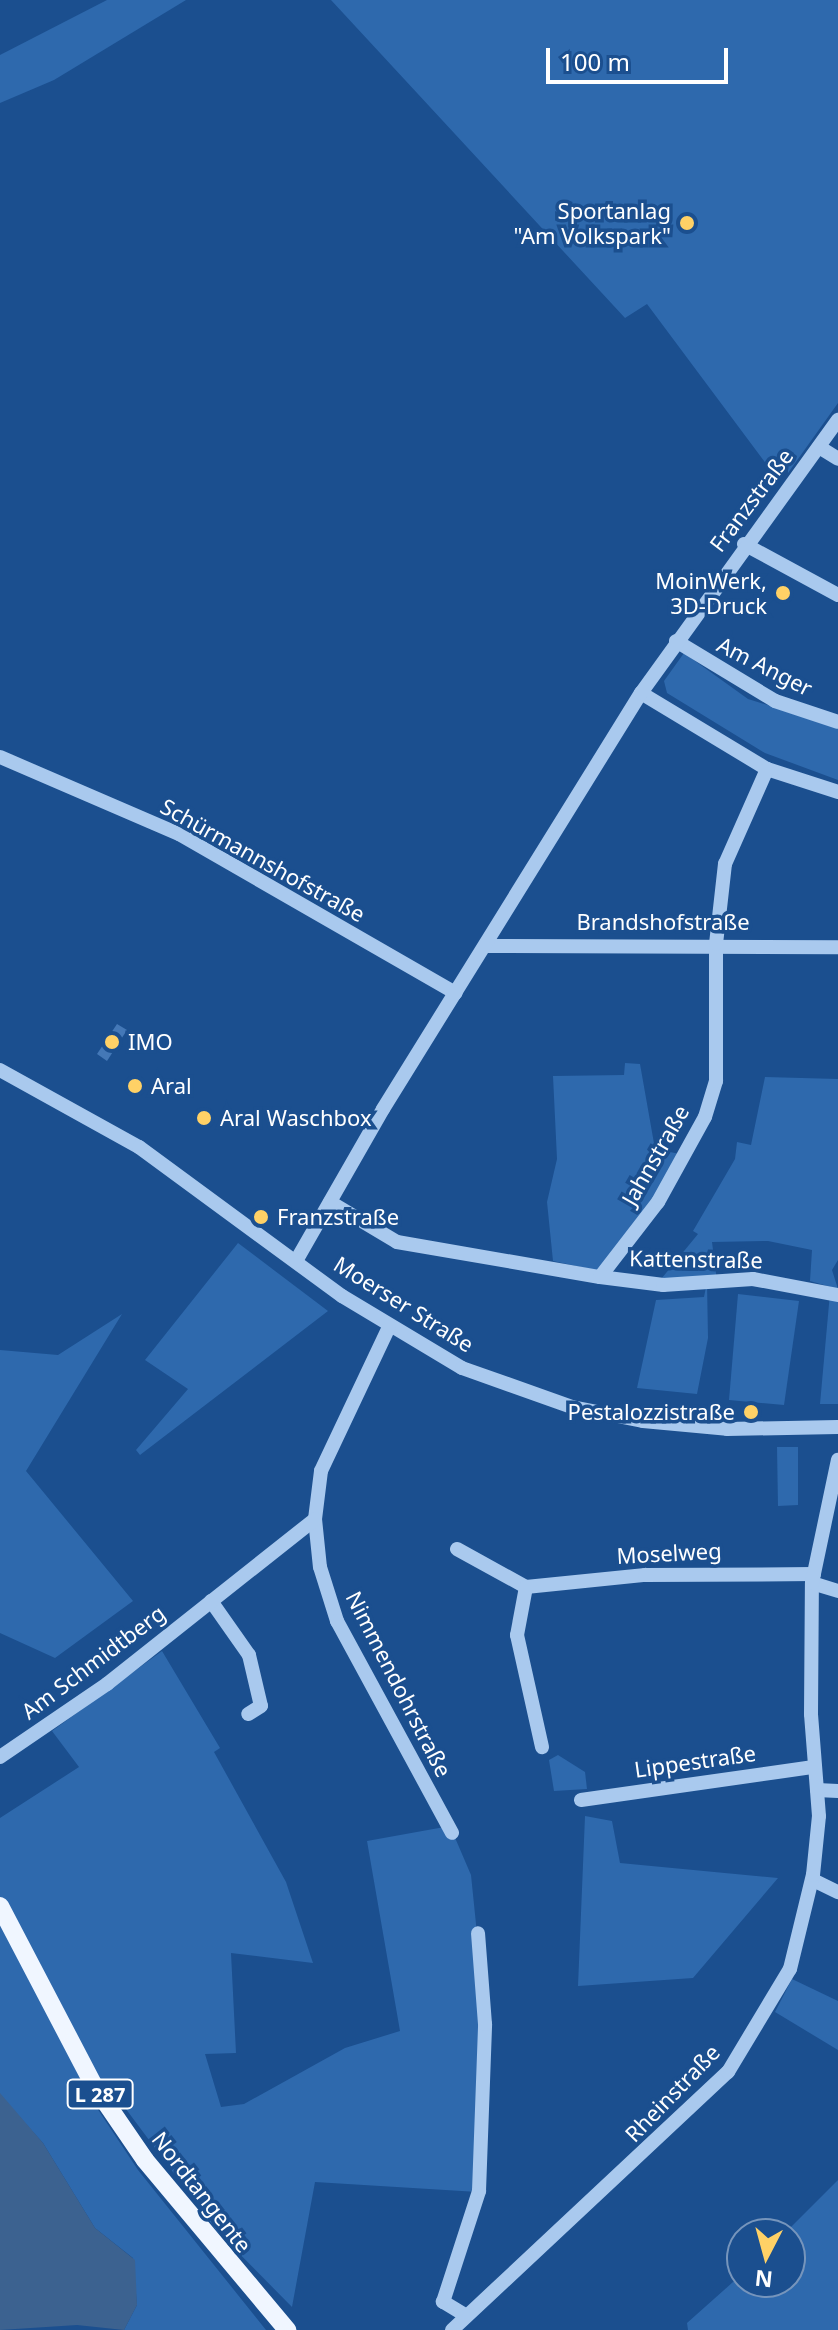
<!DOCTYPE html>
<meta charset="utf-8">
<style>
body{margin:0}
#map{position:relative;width:838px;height:2330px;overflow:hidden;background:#1b4f8f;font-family:"Noto Sans",sans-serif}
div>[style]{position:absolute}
.green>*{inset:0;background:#2e69ad}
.water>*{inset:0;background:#3c6290}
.building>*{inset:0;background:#4478b7}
.minor>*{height:14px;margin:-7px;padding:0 7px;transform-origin:7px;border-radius:7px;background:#a9c9ee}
.major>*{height:18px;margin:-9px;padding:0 9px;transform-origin:9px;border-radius:9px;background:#f0f6ff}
.dots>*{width:22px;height:22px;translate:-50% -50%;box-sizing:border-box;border:4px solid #1b4f8f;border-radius:50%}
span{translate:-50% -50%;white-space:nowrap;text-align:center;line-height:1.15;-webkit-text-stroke:7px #1b4f8f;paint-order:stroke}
.shield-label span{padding:2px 6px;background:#1b4f8f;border:2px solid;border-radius:6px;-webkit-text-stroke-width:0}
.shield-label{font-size:20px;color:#fff;font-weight:700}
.poi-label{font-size:22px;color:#fff}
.right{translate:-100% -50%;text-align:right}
.left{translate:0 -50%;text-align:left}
.street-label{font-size:22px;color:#fff}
.north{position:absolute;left:726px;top:2218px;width:80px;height:80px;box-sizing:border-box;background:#1b4f8f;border:2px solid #7695bc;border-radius:50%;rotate:186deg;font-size:22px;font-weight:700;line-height:32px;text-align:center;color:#fff}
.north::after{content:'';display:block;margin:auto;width:28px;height:36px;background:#ffd166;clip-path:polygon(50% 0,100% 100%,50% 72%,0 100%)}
.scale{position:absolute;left:546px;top:48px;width:182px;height:36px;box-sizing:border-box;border:4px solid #fff;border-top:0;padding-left:10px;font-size:24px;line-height:28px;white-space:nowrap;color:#fff;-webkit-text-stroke:6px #1b4f8f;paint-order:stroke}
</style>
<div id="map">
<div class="green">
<i style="clip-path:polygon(107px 0,186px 0,54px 80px,0 103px,0 55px)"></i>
<i style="clip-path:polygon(331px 0,838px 0,838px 403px,788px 473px,788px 468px,779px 481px,647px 304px,625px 318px)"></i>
<i style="clip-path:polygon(684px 653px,748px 699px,838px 727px,838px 780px,765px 753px,667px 693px,664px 681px)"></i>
<i style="clip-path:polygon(625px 1063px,640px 1064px,655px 1149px,685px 1155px,604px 1272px,553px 1261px,547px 1202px,557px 1159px,553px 1076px,624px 1075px)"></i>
<i style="clip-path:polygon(765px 1077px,838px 1079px,838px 1260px,832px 1270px,838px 1289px,810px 1281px,812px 1250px,768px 1241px,712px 1242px,717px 1281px,707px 1282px,708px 1338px,697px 1394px,637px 1388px,656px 1300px,704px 1297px,707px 1282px,657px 1284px,698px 1234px,693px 1231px,735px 1159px,737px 1142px,751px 1145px)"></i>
<i style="clip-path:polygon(238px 1243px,328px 1311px,140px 1455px,136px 1450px,188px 1389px,145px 1360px)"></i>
<i style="clip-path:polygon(830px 1293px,838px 1297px,838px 1404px,820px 1404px)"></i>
<i style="clip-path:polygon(738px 1294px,799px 1301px,784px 1405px,729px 1400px)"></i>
<i style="clip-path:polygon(122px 1314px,26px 1471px,133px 1601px,55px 1658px,0 1633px,0 1350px,58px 1355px)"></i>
<i style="clip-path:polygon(777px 1447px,798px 1447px,798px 1505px,778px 1506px)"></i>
<i style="clip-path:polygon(162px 1651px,220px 1748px,214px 1752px,286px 1882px,313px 1963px,231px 1953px,236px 2053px,205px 2054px,221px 2107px,244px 2104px,345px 2048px,400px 2031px,367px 1841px,450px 1826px,471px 1875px,485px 2012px,478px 2192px,315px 2182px,292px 2307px,217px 2231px,105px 2081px,93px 2084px,40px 1990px,85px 2090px,138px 2170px,266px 2330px,124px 2330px,137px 2305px,133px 2258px,95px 2228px,43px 2143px,0 2095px,0 1818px,79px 1767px,52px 1731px)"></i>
<i style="clip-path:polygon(558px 1755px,585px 1772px,587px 1789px,554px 1791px,549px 1760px)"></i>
<i style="clip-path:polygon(585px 1816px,612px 1821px,620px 1863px,778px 1878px,693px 1978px,578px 1986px)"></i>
<i style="clip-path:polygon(792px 1979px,838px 2001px,838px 2050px,775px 2012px)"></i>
<i style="clip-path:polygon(838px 2180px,838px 2330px,688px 2330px,687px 2323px,742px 2274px,742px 2282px,790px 2282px,790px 2234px,784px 2234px)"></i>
</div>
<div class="water">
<i style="clip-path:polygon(0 2093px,43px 2143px,95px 2228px,135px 2260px,137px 2305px,124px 2330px,77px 2325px,0 2330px)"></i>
</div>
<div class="building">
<i style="clip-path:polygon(117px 1024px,127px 1030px,107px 1061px,97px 1054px)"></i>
</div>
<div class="minor">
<i style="left:819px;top:447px;width:22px;rotate:32deg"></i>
<i style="left:744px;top:544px;width:107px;rotate:28.5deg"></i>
<i style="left:676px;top:641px;width:116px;rotate:31.2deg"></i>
<i style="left:775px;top:701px;width:66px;rotate:18.4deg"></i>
<i style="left:641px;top:693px;width:147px;rotate:31.1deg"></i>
<i style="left:767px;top:769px;width:75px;rotate:17.9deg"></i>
<i style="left:0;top:757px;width:195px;rotate:23.3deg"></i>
<i style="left:179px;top:834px;width:319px;rotate:29.9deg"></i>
<i style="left:488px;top:946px;width:350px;rotate:0.2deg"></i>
<i style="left:0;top:1070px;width:159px;rotate:29deg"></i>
<i style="left:139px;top:1147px;width:252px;rotate:36.3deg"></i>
<i style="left:342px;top:1296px;width:140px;rotate:31deg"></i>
<i style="left:462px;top:1368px;width:117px;rotate:19.5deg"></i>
<i style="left:572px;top:1407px;width:72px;rotate:11.2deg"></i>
<i style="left:643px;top:1421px;width:84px;rotate:5.4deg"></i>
<i style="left:727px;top:1429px;width:111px;rotate:-1deg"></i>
<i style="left:330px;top:1202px;width:78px;rotate:30.8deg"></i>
<i style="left:397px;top:1242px;width:206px;rotate:9.8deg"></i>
<i style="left:600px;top:1277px;width:95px;rotate:-52.3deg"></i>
<i style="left:658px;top:1202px;width:97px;rotate:-61.1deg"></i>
<i style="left:705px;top:1117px;width:38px;rotate:-73deg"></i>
<i style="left:716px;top:1081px;width:137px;rotate:-90deg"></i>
<i style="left:716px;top:944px;width:81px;rotate:-83.6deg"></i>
<i style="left:725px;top:864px;width:104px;rotate:-66.1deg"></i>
<i style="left:296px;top:1261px;width:175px;rotate:-60.2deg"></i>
<i style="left:383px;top:1109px;width:490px;rotate:-58.2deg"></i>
<i style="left:641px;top:693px;width:337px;rotate:-54.2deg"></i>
<i style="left:600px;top:1277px;width:64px;rotate:7.2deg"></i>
<i style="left:663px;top:1285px;width:90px;rotate:-3.8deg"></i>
<i style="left:753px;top:1279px;width:86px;rotate:10.7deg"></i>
<i style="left:389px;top:1327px;width:159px;rotate:115.3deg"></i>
<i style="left:321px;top:1471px;width:48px;rotate:97.1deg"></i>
<i style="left:315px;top:1519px;width:48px;rotate:84.1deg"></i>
<i style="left:320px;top:1567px;width:57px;rotate:72.5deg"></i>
<i style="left:337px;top:1621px;width:241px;rotate:61.5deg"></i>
<i style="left:457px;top:1549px;width:79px;rotate:28.8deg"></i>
<i style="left:526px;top:1587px;width:120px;rotate:-5.8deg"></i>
<i style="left:645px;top:1575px;width:169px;rotate:-0.3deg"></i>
<i style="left:812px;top:1583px;width:27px;rotate:17deg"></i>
<i style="left:526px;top:1587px;width:49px;rotate:100.6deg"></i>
<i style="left:517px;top:1635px;width:115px;rotate:77.4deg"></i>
<i style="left:211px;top:1601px;width:66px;rotate:54.9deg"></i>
<i style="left:249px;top:1655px;width:52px;rotate:76.8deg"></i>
<i style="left:261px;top:1706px;width:15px;rotate:148deg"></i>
<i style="left:0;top:1757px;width:130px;rotate:-34.3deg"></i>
<i style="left:107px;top:1684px;width:265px;rotate:-38.4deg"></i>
<i style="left:817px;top:1790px;width:21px;rotate:3deg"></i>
<i style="left:581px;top:1800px;width:235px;rotate:-8.1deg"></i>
<i style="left:813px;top:1880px;width:28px;rotate:26deg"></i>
<i style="left:465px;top:2315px;width:26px;rotate:-149deg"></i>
<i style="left:443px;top:2302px;width:117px;rotate:-72deg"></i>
<i style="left:479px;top:2191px;width:167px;rotate:-87.9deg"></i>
<i style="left:485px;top:2024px;width:91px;rotate:-94.4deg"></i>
<i style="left:452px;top:2330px;width:378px;rotate:-43.1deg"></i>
<i style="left:728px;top:2072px;width:120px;rotate:-59deg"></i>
<i style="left:790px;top:1969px;width:97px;rotate:-76.3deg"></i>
<i style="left:813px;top:1875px;width:59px;rotate:-84.2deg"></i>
<i style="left:819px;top:1816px;width:102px;rotate:-94.5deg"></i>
<i style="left:811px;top:1714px;width:131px;rotate:-89.6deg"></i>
<i style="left:812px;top:1583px;width:126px;rotate:-78.1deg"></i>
</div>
<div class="major">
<i style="left:0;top:1906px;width:201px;rotate:62.4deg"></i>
<i style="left:93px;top:2084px;width:92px;rotate:55.6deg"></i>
<i style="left:145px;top:2160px;width:222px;rotate:50.1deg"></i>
</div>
<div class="dots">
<i style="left:687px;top:223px;background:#ffd166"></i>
<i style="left:783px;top:593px;background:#ffd166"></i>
<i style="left:112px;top:1042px;background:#ffd166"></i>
<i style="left:135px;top:1086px;background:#ffd166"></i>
<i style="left:204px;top:1118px;background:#ffd166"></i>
<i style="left:261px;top:1217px;background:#ffd166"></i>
<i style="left:751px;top:1412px;background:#ffd166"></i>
</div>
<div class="shield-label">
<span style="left:100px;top:2094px">L 287</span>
</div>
<div class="poi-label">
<span class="right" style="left:671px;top:223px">Sportanlag<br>"Am Volkspark"</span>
<span class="right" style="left:767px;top:593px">MoinWerk,<br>3D-Druck</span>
<span class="left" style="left:128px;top:1042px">IMO</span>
<span class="left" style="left:151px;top:1086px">Aral</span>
<span class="left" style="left:220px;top:1118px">Aral Waschbox</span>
<span class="left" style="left:277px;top:1217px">Franzstraße</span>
<span class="right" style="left:735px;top:1412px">Pestalozzistraße</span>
</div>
<div class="street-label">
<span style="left:751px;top:500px;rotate:-53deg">Franzstraße</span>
<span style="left:765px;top:666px;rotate:27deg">Am Anger</span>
<span style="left:263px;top:860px;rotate:29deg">Schürmannshofstraße</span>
<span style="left:663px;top:922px">Brandshofstraße</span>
<span style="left:655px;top:1155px;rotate:-60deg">Jahnstraße</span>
<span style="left:696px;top:1259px;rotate:1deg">Kattenstraße</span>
<span style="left:404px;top:1304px;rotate:32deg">Moerser Straße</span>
<span style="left:669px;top:1553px;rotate:-3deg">Moselweg</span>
<span style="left:93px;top:1662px;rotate:-37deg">Am Schmidtberg</span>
<span style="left:399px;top:1684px;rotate:63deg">Nimmendohrstraße</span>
<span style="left:695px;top:1761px;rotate:-8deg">Lippestraße</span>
<span style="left:672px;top:2093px;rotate:-46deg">Rheinstraße</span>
<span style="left:202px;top:2192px;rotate:52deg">Nordtangente</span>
</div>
<div class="north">N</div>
<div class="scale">100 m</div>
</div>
